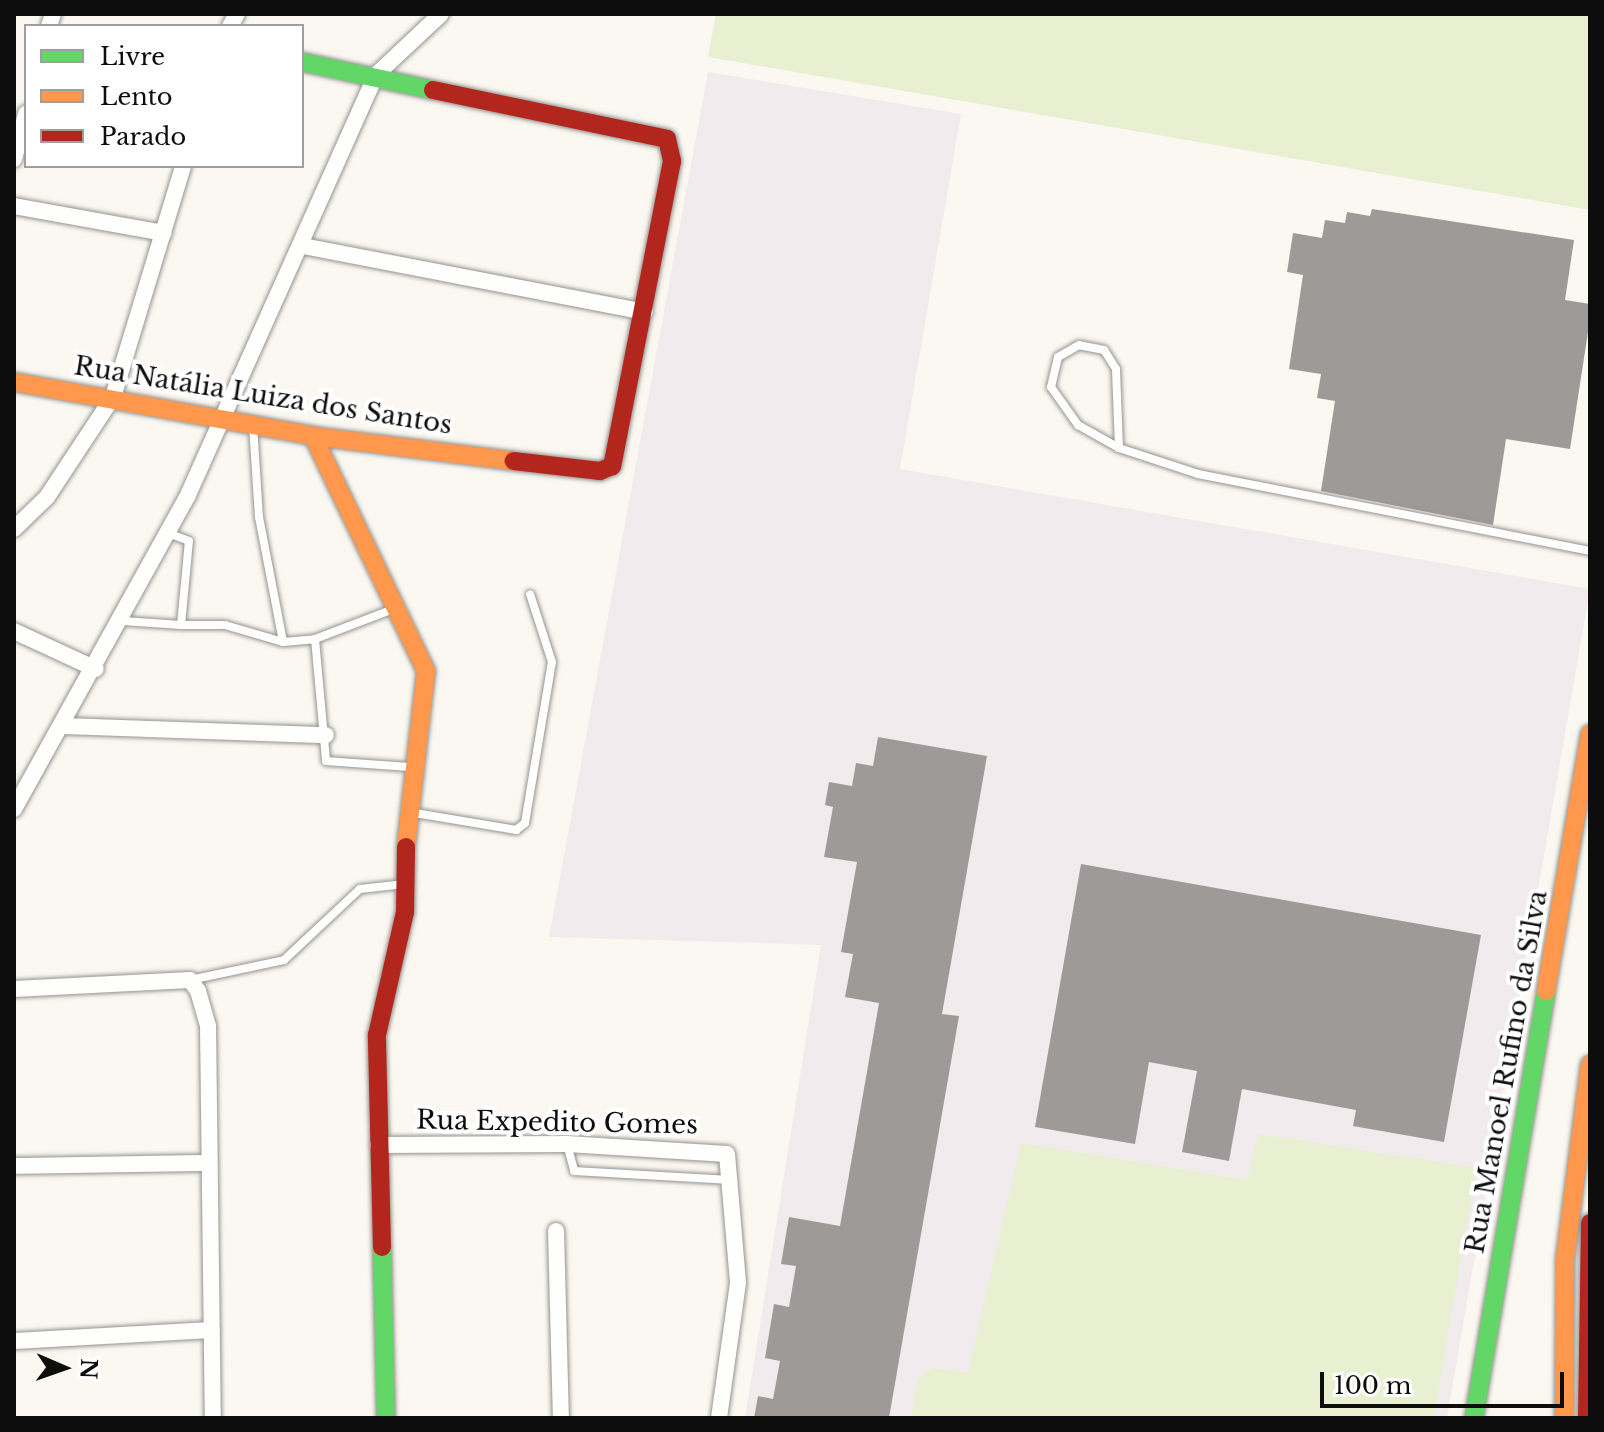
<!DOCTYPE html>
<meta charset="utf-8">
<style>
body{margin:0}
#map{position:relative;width:1604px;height:1432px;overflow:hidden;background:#fbf8f1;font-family:"Libre Baskerville",serif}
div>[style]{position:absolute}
.industrial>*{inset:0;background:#f1ebee}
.green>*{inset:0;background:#e8f0d1}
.building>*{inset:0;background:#9e9a97}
.roads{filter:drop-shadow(0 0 2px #949390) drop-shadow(0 0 2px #949390)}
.lane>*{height:8px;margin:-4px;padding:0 4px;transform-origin:4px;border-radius:4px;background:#fefefd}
.street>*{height:16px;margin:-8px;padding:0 8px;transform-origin:8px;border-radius:8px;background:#fefefd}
.fast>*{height:18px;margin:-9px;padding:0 9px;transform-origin:9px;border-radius:9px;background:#63d668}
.slow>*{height:18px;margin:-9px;padding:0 9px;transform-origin:9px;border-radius:9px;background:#ff974d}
.jam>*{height:18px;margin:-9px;padding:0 9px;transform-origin:9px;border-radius:9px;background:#b3261e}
span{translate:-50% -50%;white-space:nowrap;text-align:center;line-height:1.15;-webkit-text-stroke:8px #fff;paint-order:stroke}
.street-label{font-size:26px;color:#0d0d0d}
.frame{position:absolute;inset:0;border:16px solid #0d0d0d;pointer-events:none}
.legend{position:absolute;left:24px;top:24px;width:280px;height:144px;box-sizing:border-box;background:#fff;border:2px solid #9e9e9e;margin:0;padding:10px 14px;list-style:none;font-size:24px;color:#0d0d0d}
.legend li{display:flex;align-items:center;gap:16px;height:40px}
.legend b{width:40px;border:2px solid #9e9e9e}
.north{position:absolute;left:24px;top:1328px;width:80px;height:80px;-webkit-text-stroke:6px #fff;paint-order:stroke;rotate:92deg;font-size:22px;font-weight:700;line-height:32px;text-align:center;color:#0d0d0d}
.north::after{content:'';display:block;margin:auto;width:28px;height:36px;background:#0d0d0d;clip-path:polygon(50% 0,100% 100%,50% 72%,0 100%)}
.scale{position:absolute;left:1320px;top:1372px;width:244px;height:36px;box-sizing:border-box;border:4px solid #0d0d0d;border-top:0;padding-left:10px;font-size:24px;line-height:28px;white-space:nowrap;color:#0d0d0d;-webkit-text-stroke:6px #fff;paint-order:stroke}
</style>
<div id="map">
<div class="industrial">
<i style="clip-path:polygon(708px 72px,961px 114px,900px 469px,1590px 589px,1447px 1418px,745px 1418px,821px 945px,549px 937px)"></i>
</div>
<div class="green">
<i style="clip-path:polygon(716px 14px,1590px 14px,1590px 210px,708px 57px)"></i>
<i style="clip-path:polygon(1259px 1134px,1476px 1168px,1434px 1418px,911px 1418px,919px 1378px,932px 1368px,968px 1373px,1021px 1143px,1247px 1180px)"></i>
</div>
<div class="building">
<i style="clip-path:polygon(1372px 209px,1574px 240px,1565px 300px,1590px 304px,1590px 319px,1570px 449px,1506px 439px,1493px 525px,1321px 491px,1335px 401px,1317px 398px,1321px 374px,1289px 369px,1303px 275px,1287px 272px,1293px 233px,1322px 238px,1325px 220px,1345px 223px,1347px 212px,1370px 216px)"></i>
<i style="clip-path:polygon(878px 737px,987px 756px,942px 1014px,959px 1016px,889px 1418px,754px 1418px,758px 1396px,773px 1399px,780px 1361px,765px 1358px,774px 1304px,789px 1307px,796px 1266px,781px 1264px,789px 1217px,840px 1226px,879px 1003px,845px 997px,853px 954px,841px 952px,857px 862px,824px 857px,833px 807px,825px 805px,829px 782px,852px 786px,856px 763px,873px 766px)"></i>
<i style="clip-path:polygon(1081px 864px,1481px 935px,1444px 1142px,1353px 1126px,1356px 1110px,1242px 1089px,1229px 1161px,1182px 1152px,1197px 1071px,1149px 1062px,1135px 1144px,1035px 1127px)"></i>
</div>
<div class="roads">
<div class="lane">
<i style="left:253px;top:425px;width:92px;rotate:86.3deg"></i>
<i style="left:259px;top:517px;width:127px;rotate:79.1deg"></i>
<i style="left:1119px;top:448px;width:79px;rotate:-92.2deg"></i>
<i style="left:1116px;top:369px;width:22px;rotate:-122deg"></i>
<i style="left:1104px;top:350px;width:25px;rotate:-169deg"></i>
<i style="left:1079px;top:345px;width:24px;rotate:150deg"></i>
<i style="left:1058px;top:357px;width:31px;rotate:103deg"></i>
<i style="left:1051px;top:387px;width:47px;rotate:54.6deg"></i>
<i style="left:1078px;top:425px;width:47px;rotate:29.3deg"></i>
<i style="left:1119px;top:448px;width:83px;rotate:18.2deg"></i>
<i style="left:1198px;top:474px;width:399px;rotate:11.1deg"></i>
<i style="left:123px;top:621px;width:58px;rotate:3.9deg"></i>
<i style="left:181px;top:625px;width:84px;rotate:-84.6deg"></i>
<i style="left:189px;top:541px;width:22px;rotate:-159deg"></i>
<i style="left:181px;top:625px;width:44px"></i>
<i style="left:225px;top:625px;width:60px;rotate:16.3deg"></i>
<i style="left:283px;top:642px;width:32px;rotate:-5deg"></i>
<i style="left:315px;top:639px;width:122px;rotate:84.8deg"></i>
<i style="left:326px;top:761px;width:83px;rotate:4.1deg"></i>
<i style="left:315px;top:639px;width:84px;rotate:-21deg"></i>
<i style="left:409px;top:812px;width:109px;rotate:9.5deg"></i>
<i style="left:516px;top:830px;width:11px;rotate:-38deg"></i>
<i style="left:525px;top:823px;width:163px;rotate:-80.5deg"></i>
<i style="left:552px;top:662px;width:71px;rotate:-107.9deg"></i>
<i style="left:190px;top:980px;width:96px;rotate:-12deg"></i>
<i style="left:284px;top:960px;width:104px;rotate:-43.1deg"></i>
<i style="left:360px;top:889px;width:45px;rotate:-6.3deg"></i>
<i style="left:567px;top:1144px;width:28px;rotate:75deg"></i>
<i style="left:574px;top:1171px;width:157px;rotate:3.3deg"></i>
</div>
<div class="street">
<i style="left:49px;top:26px;width:13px;rotate:-72deg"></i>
<i style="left:230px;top:26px;width:14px;rotate:-60deg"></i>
<i style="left:14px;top:159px;width:47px;rotate:-75.1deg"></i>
<i style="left:14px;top:206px;width:152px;rotate:10.2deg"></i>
<i style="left:303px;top:246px;width:348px;rotate:10.9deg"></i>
<i style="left:14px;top:529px;width:46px;rotate:-44.1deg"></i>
<i style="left:47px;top:497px;width:120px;rotate:-56.6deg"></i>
<i style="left:113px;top:397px;width:241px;rotate:-73.1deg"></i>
<i style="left:14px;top:631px;width:90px;rotate:24.9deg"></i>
<i style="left:65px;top:726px;width:261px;rotate:2deg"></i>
<i style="left:14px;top:809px;width:359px;rotate:-61deg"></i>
<i style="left:188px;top:495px;width:460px;rotate:-65.9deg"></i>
<i style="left:376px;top:75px;width:89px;rotate:-43.2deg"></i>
<i style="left:14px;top:989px;width:176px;rotate:-2.9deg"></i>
<i style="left:190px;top:980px;width:14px;rotate:54deg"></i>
<i style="left:198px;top:991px;width:36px;rotate:74deg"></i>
<i style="left:208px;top:1026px;width:392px;rotate:89.3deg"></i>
<i style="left:378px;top:1145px;width:189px;rotate:-0.3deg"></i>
<i style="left:567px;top:1144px;width:160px;rotate:3.6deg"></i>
<i style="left:727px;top:1154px;width:129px;rotate:85.1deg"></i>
<i style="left:738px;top:1283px;width:136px;rotate:98deg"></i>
<i style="left:14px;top:1166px;width:195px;rotate:-0.9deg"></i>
<i style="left:556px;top:1231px;width:187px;rotate:88.5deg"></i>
<i style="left:14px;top:1341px;width:198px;rotate:-3.2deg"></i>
</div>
<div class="fast">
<i style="left:302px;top:62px;width:134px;rotate:12.1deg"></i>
<i style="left:382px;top:1247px;width:171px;rotate:88.7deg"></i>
<i style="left:1474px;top:1418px;width:433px;rotate:-80.4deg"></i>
</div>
<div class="slow">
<i style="left:14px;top:382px;width:304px;rotate:10.2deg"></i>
<i style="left:313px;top:436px;width:203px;rotate:7.1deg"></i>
<i style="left:313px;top:436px;width:261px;rotate:64.3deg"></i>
<i style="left:426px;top:671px;width:177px;rotate:96.5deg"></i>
<i style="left:1546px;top:991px;width:261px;rotate:-80.3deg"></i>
<i style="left:1564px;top:1418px;width:159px;rotate:-89.6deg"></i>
<i style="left:1565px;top:1259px;width:196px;rotate:-82.7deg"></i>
</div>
<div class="jam">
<i style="left:433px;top:90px;width:239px;rotate:11.8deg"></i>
<i style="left:667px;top:139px;width:23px;rotate:77deg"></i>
<i style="left:672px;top:161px;width:311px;rotate:101.1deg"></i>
<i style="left:612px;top:466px;width:13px;rotate:157deg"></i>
<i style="left:600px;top:471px;width:87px;rotate:-173.4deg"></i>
<i style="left:382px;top:1247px;width:212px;rotate:-91.4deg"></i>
<i style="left:377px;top:1035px;width:126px;rotate:-77.2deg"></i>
<i style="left:405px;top:912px;width:65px;rotate:-89.1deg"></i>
<i style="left:1587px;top:1418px;width:195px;rotate:-89.1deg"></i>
</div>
</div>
<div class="street-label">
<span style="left:263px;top:396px;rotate:9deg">Rua Natália Luiza dos Santos</span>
<span style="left:1507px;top:1072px;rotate:-80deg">Rua Manoel Rufino da Silva</span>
<span style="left:557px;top:1123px;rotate:1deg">Rua Expedito Gomes</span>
</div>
<div class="frame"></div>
<ul class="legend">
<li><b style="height:10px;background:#63d668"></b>Livre</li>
<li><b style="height:10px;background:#ff974d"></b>Lento</li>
<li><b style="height:10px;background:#b3261e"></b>Parado</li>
</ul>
<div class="north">N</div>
<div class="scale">100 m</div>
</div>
